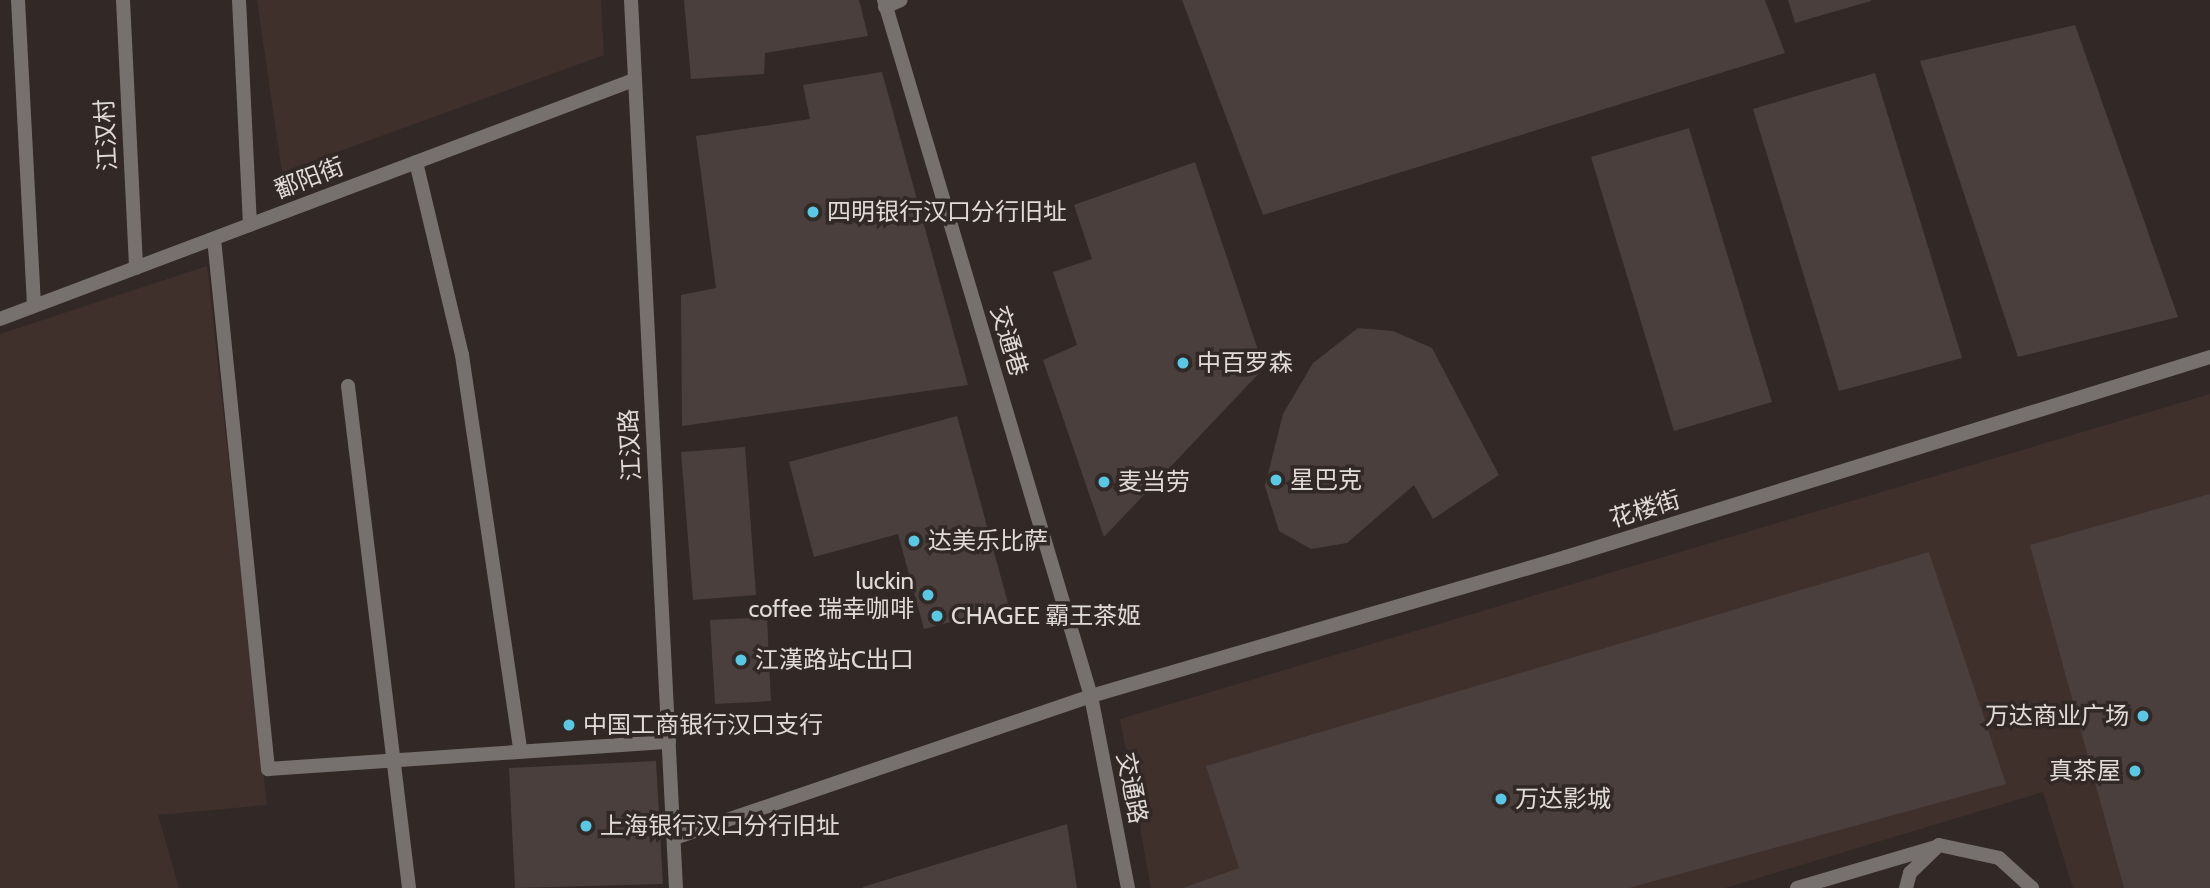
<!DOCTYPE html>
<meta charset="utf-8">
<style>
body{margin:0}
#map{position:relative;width:2210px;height:888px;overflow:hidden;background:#322825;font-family:Cabin,"Noto Sans SC",sans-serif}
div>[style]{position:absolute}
.built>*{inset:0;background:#40302c}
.building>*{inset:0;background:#4a3f3c}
.service>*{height:14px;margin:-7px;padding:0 7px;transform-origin:7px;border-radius:7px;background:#76716f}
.pedestrian>*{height:14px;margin:-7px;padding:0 7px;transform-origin:7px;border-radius:7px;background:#76716f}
.minor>*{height:14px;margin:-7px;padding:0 7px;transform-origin:7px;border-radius:7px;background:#76716f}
.tertiary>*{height:14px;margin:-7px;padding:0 7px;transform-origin:7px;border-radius:7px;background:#76716f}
.dots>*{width:19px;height:19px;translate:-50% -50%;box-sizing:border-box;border:4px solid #322825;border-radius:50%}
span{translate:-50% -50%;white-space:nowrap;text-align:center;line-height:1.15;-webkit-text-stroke:7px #322825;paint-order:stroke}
.street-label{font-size:24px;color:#e1dbd8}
.poi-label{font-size:24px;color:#e1dbd8}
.left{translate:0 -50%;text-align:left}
.right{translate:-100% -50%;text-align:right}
</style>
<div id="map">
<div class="built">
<i style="clip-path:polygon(257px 0,601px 0,604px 55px,282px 172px)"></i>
<i style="clip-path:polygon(207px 266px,267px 805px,158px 815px,179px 888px,0 888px,0 334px)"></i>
<i style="clip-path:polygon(2210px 394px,2210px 888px,2073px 888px,2043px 792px,1725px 888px,1151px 888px,1120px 719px)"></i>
</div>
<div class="building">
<i style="clip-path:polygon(684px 0,859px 0,868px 36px,765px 53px,764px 74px,691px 79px)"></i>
<i style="clip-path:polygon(1182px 0,1765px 0,1785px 53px,1263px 215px)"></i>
<i style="clip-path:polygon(1788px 0,1871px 0,1871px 1px,1795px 23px)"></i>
<i style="clip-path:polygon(2075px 25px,2178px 317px,2018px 357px,1920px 61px)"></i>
<i style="clip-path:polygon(882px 72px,968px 385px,682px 426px,681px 295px,716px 288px,696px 136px,810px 119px,803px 85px)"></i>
<i style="clip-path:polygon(1875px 73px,1962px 358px,1839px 391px,1753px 109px)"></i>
<i style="clip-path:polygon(1689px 128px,1772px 402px,1674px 431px,1591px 157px)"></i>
<i style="clip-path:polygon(1195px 162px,1264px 368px,1104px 537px,1043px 360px,1077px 345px,1053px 272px,1092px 259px,1074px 205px)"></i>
<i style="clip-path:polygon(1358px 328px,1393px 331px,1432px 348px,1499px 475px,1433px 519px,1414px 485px,1347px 543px,1311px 549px,1279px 531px,1265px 486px,1283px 414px,1313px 363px)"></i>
<i style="clip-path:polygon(957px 416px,1009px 607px,924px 629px,898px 534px,814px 557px,789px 462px)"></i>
<i style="clip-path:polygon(745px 447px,756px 595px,693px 600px,681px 452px)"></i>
<i style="clip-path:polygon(2210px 494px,2210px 888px,2124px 888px,2030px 545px)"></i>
<i style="clip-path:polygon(1929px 552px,2006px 784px,1629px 888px,1183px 888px,1239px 868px,1206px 766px)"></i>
<i style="clip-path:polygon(767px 617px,771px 701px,715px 704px,710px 620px)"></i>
<i style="clip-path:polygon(656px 761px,663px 884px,515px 888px,509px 768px)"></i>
<i style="clip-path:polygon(1067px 824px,1077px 888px,863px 888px,863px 887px)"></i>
</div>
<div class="service">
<i style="left:239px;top:0;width:225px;rotate:87.2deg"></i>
</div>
<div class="pedestrian">
<i style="left:631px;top:0;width:889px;rotate:87.1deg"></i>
<i style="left:674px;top:838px;width:441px;rotate:-18.8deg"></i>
</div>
<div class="minor">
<i style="left:18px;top:0;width:306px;rotate:87deg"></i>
<i style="left:123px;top:0;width:268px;rotate:87.2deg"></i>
<i style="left:884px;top:0;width:726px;rotate:73.44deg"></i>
<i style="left:1091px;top:696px;width:196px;rotate:79.1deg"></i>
<i style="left:885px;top:7px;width:17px;rotate:-24deg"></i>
<i style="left:416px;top:162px;width:198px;rotate:76.6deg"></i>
<i style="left:462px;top:355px;width:399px;rotate:81.6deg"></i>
<i style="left:214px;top:239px;width:533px;rotate:84.18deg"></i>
<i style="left:268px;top:769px;width:402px;rotate:-3.9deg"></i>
<i style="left:348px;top:386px;width:506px;rotate:83.07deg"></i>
<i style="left:1091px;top:696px;width:495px;rotate:-16.3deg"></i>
<i style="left:1566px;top:557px;width:674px;rotate:-17.25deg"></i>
<i style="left:1797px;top:888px;width:144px;rotate:-16.5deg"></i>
<i style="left:1906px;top:888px;width:16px;rotate:-75deg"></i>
<i style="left:1910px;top:873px;width:40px;rotate:-44deg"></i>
<i style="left:1939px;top:845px;width:61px;rotate:12.2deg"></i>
<i style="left:1999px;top:858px;width:45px;rotate:42.3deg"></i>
</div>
<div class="tertiary">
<i style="left:0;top:319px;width:678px;rotate:-20.66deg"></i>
</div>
<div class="dots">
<i style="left:813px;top:212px;background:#59c8e5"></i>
<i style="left:1183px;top:363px;background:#59c8e5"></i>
<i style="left:1276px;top:480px;background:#59c8e5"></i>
<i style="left:1104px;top:482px;background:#59c8e5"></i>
<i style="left:914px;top:541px;background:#59c8e5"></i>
<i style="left:928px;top:595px;background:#59c8e5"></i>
<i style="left:937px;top:616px;background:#59c8e5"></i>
<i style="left:741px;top:660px;background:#59c8e5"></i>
<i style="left:2143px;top:716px;background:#59c8e5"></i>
<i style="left:569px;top:725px;background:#59c8e5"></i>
<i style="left:2135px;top:771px;background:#59c8e5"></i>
<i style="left:1501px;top:799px;background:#59c8e5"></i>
<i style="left:586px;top:826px;background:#59c8e5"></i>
</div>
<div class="street-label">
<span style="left:106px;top:135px;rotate:-93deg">江汉村</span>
<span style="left:309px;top:178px;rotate:-21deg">鄱阳街</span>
<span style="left:1009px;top:341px;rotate:73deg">交通巷</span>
<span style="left:630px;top:445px;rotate:-93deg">江汉路</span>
<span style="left:1645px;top:509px;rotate:-17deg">花楼街</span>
<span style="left:1132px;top:788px;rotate:79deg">交通路</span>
</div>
<div class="poi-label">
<span class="left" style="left:827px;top:212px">四明银行汉口分行旧址</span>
<span class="left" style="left:1197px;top:363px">中百罗森</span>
<span class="left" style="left:1290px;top:480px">星巴克</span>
<span class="left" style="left:1118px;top:482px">麦当劳</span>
<span class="left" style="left:928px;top:541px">达美乐比萨</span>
<span class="right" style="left:914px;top:595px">luckin<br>coffee 瑞幸咖啡</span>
<span class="left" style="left:951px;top:616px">CHAGEE 霸王茶姬</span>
<span class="left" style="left:755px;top:660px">江漢路站C出口</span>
<span class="right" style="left:2129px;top:716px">万达商业广场</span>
<span class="left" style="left:583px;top:725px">中国工商银行汉口支行</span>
<span class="right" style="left:2121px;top:771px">真茶屋</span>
<span class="left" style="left:1515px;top:799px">万达影城</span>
<span class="left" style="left:600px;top:826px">上海银行汉口分行旧址</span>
</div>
</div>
